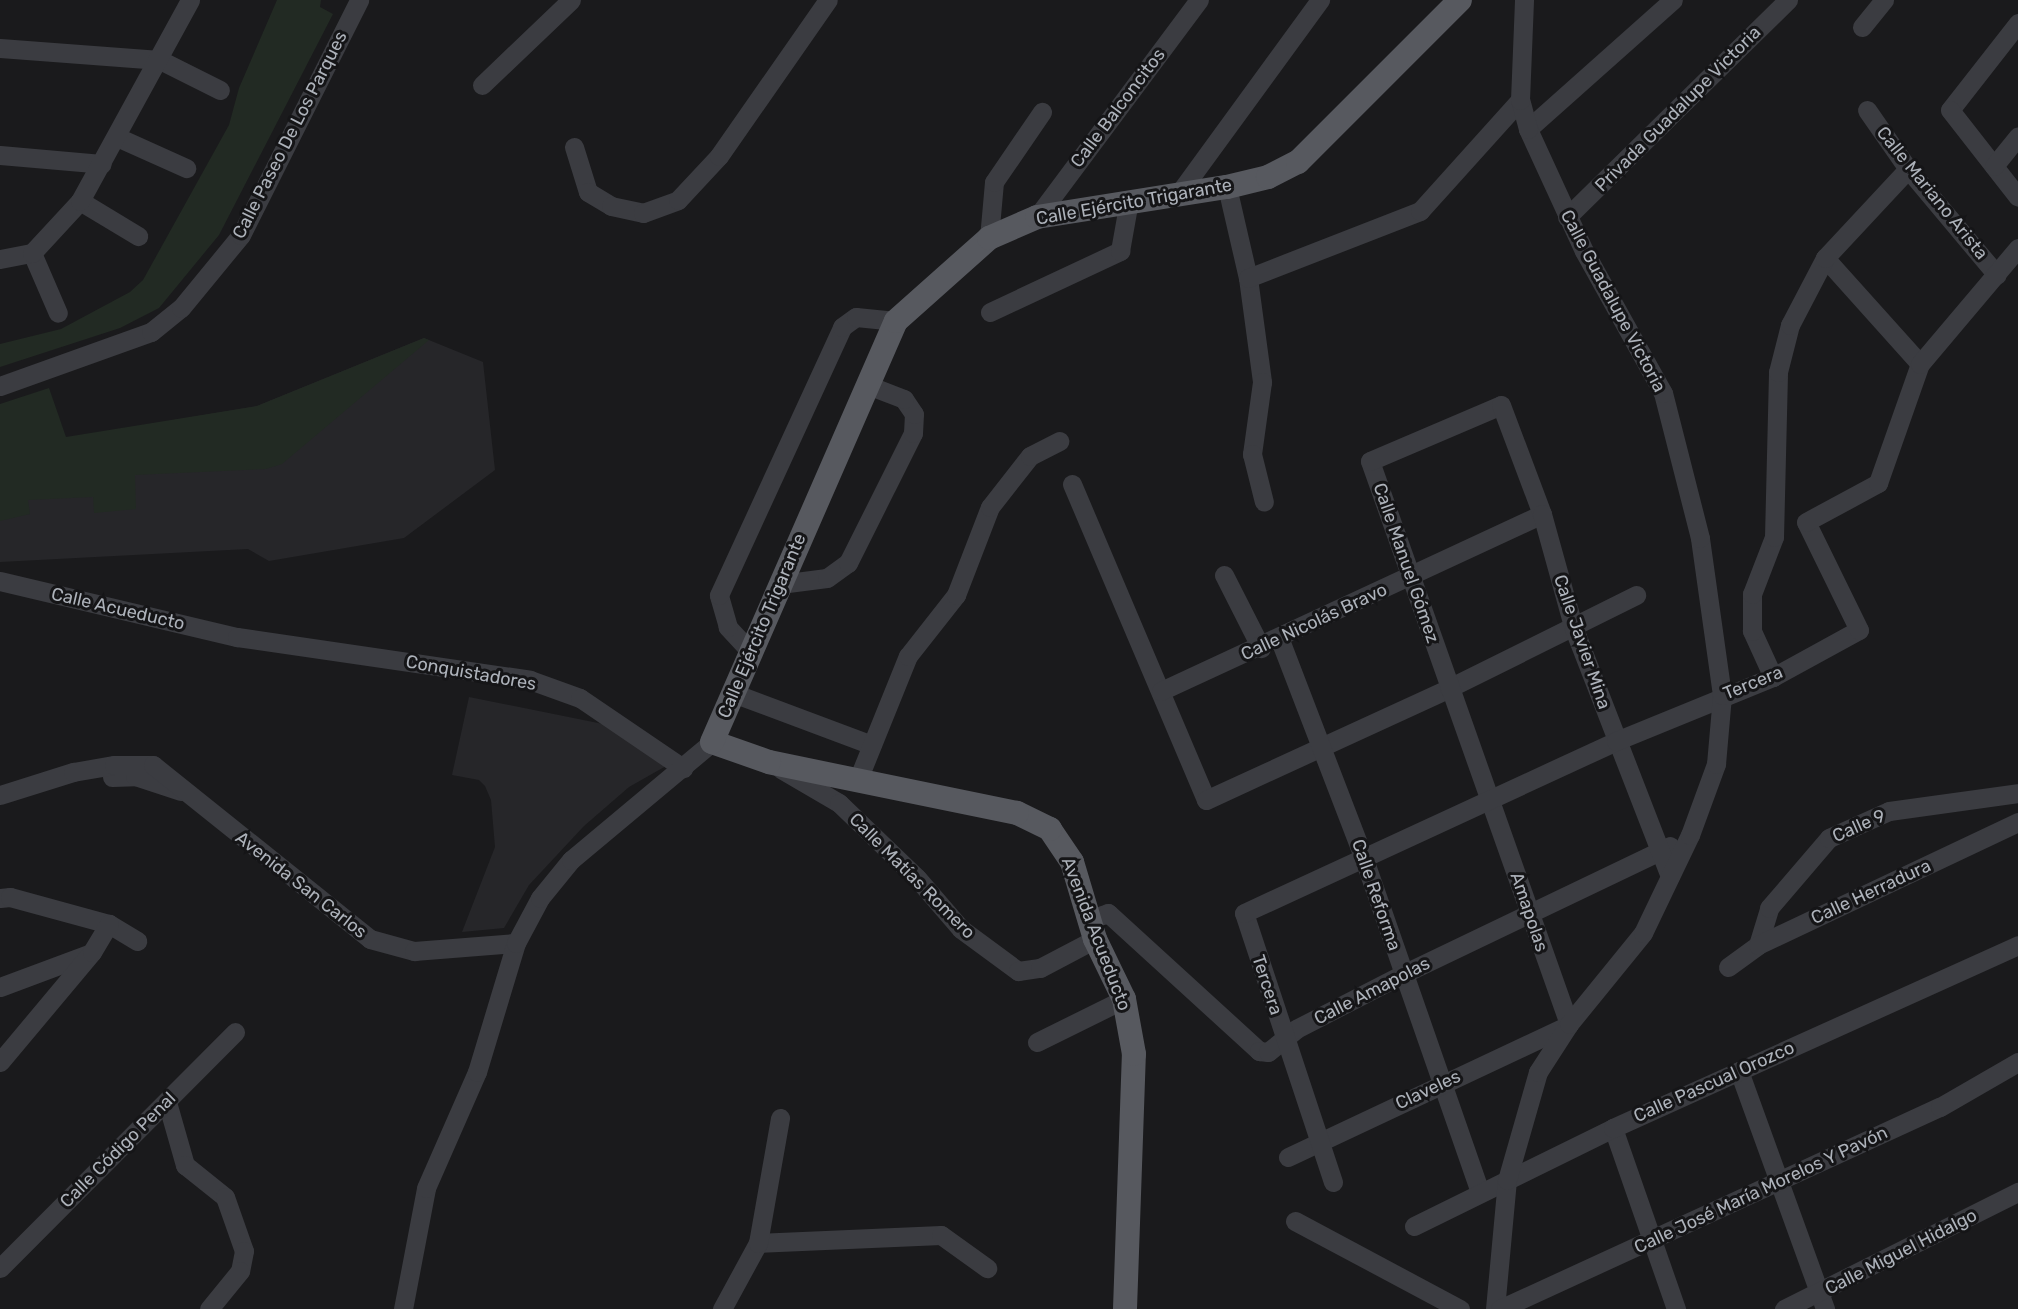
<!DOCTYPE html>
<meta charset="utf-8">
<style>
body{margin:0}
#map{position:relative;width:2018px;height:1309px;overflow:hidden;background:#1a1a1c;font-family:Rubik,sans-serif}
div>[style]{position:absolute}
.built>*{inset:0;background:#262629}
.green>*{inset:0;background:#222a23}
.minor>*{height:19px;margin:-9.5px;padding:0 9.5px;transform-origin:9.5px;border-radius:9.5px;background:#3b3c41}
.major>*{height:24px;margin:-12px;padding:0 12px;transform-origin:12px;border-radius:12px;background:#57595f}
span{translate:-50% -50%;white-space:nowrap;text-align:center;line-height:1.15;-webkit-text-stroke:6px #151517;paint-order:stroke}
.street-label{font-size:18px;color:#adb2ba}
</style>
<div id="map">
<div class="built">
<i style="clip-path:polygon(424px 338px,483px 362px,495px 470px,404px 538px,269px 561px,248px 549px,0 562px,0 454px,66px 438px,257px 406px)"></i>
<i style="clip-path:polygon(469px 697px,603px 724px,666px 766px,629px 787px,584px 826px,529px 885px,504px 928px,462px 932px,495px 847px,491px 800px,485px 786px,479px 780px,452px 775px)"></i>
</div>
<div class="green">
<i style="clip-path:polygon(277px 0,321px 0,320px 7px,333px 14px,219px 235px,159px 308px,120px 328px,0 367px,0 344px,61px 329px,130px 292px,143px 280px,229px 125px,239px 88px)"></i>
<i style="clip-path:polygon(424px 338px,429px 340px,282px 464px,266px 469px,135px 475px,136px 509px,94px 513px,93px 497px,28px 500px,30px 514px,0 521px,0 404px,49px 388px,66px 437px,257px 406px)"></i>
</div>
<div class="minor">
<i style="left:2018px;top:23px;width:110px;rotate:128deg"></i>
<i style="left:1950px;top:110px;width:110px;rotate:52deg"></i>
<i style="left:1862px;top:27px;width:35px;rotate:-51deg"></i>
<i style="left:0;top:48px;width:160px;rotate:4.3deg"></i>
<i style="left:160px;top:60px;width:67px;rotate:26.6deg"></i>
<i style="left:482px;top:85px;width:123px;rotate:-43.7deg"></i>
<i style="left:1867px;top:110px;width:72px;rotate:55.2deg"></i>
<i style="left:1908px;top:169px;width:138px;rotate:50deg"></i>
<i style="left:1528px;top:129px;width:194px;rotate:-41.7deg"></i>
<i style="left:117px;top:137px;width:76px;rotate:24.2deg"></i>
<i style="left:574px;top:147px;width:47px;rotate:72.7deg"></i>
<i style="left:588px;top:192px;width:27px;rotate:31deg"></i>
<i style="left:611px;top:206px;width:33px;rotate:12deg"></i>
<i style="left:643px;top:213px;width:37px;rotate:-20deg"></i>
<i style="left:678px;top:200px;width:60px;rotate:-47deg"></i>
<i style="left:719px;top:156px;width:190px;rotate:-55.1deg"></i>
<i style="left:0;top:155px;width:102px;rotate:5deg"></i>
<i style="left:1994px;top:166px;width:38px;rotate:-51deg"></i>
<i style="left:1227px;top:187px;width:93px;rotate:77deg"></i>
<i style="left:1248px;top:278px;width:105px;rotate:82.3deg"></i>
<i style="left:1262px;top:382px;width:73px;rotate:97.9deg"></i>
<i style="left:1252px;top:454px;width:49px;rotate:76deg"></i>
<i style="left:1177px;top:196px;width:243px;rotate:-53.9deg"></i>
<i style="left:80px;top:201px;width:68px;rotate:31.1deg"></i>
<i style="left:1037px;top:217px;width:271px;rotate:-53.3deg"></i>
<i style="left:1567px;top:217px;width:310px;rotate:-44.5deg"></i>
<i style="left:989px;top:238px;width:56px;rotate:-84.9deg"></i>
<i style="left:994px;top:182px;width:85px;rotate:-55.6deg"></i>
<i style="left:32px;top:253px;width:65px;rotate:66.6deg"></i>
<i style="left:1825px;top:258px;width:142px;rotate:48.1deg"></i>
<i style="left:0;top:259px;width:33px;rotate:-11deg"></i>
<i style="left:32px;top:253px;width:71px;rotate:-47.3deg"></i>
<i style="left:80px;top:201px;width:229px;rotate:-61.3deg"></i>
<i style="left:1248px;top:278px;width:185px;rotate:-21.3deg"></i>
<i style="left:1420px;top:211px;width:149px;rotate:-48deg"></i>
<i style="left:990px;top:312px;width:144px;rotate:-25.1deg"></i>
<i style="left:1120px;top:251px;width:46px;rotate:-79.9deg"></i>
<i style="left:0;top:386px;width:160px;rotate:-19.7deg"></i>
<i style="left:151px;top:332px;width:38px;rotate:-39deg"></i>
<i style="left:181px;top:308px;width:94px;rotate:-50.6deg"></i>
<i style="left:241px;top:235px;width:263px;rotate:-63.3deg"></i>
<i style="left:1072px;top:484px;width:343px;rotate:67deg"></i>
<i style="left:1206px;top:800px;width:268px;rotate:-24.7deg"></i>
<i style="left:1449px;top:688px;width:209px;rotate:-26.4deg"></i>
<i style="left:1224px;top:575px;width:82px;rotate:63.1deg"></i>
<i style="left:0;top:581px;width:244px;rotate:13.3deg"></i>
<i style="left:237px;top:637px;width:296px;rotate:8.3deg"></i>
<i style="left:530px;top:680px;width:53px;rotate:19.8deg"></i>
<i style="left:580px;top:698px;width:125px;rotate:34.2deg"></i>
<i style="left:780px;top:584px;width:47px;rotate:-7.3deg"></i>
<i style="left:827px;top:578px;width:26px;rotate:-36deg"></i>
<i style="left:848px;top:563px;width:145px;rotate:-63.4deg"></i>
<i style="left:913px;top:433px;width:19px;rotate:-87deg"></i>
<i style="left:914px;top:414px;width:18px;rotate:-124deg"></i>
<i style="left:904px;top:399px;width:40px;rotate:-159deg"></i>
<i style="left:1280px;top:640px;width:235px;rotate:69deg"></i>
<i style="left:1364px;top:859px;width:353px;rotate:70.8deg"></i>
<i style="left:750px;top:651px;width:33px;rotate:-133deg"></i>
<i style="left:728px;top:627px;width:33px;rotate:-106deg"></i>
<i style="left:719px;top:595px;width:295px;rotate:-65.3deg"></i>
<i style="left:842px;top:327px;width:17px;rotate:-36deg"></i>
<i style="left:856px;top:317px;width:40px;rotate:5.7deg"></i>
<i style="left:1773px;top:677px;width:51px;rotate:-114.5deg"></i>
<i style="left:1752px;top:631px;width:37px;rotate:-90deg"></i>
<i style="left:1752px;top:594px;width:61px;rotate:-68.9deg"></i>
<i style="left:1774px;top:537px;width:165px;rotate:-88.6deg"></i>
<i style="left:1778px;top:372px;width:49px;rotate:-75.7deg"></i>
<i style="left:1790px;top:325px;width:76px;rotate:-62.4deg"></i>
<i style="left:1825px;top:258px;width:122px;rotate:-47deg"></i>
<i style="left:1161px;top:691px;width:420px;rotate:-24.9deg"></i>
<i style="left:733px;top:693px;width:148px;rotate:20.5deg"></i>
<i style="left:781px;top:769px;width:67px;rotate:30.4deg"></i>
<i style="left:839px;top:803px;width:108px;rotate:43.9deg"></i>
<i style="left:917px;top:878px;width:67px;rotate:49.2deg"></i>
<i style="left:961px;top:929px;width:71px;rotate:36.4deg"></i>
<i style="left:1018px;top:971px;width:22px;rotate:-8deg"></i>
<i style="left:1040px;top:968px;width:62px;rotate:-27.8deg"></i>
<i style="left:112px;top:777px;width:23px;rotate:-2deg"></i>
<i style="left:135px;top:776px;width:48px;rotate:18.1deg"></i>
<i style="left:857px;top:782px;width:136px;rotate:-68deg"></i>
<i style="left:908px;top:656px;width:78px;rotate:-51.8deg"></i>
<i style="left:956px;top:595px;width:94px;rotate:-68.9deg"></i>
<i style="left:990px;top:507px;width:65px;rotate:-51.9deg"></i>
<i style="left:1030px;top:456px;width:33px;rotate:-27deg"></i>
<i style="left:0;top:795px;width:77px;rotate:-17.5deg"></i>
<i style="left:73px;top:772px;width:42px;rotate:-9.7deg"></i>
<i style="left:114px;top:765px;width:39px"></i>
<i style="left:153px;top:765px;width:278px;rotate:38.7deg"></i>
<i style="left:370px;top:939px;width:46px;rotate:15.3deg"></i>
<i style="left:414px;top:951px;width:102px;rotate:-4.5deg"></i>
<i style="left:0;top:898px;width:10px;rotate:-6deg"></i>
<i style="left:10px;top:897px;width:103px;rotate:15.3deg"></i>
<i style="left:109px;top:924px;width:33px;rotate:31deg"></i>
<i style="left:1090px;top:919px;width:19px;rotate:-18deg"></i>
<i style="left:1108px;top:913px;width:205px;rotate:42.4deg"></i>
<i style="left:1259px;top:1051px;width:9px;rotate:6deg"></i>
<i style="left:1268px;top:1052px;width:36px;rotate:-39deg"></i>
<i style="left:1296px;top:1029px;width:120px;rotate:-27.2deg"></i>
<i style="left:1403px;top:974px;width:296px;rotate:-25.6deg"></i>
<i style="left:1758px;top:945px;width:39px;rotate:-73deg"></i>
<i style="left:1769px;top:908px;width:92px;rotate:-49.4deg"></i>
<i style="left:1829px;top:838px;width:66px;rotate:-24.2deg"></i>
<i style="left:1889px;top:811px;width:130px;rotate:-7.9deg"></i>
<i style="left:1728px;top:967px;width:37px;rotate:-36deg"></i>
<i style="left:1758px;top:945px;width:288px;rotate:-25.3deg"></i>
<i style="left:0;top:987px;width:97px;rotate:-20.5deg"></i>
<i style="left:1569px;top:1024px;width:597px;rotate:-109.47deg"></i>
<i style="left:1370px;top:461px;width:142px;rotate:-23.1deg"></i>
<i style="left:1501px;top:405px;width:116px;rotate:69.4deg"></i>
<i style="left:1542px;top:514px;width:119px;rotate:74.5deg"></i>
<i style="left:1574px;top:629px;width:265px;rotate:68.8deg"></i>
<i style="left:1037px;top:1042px;width:97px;rotate:-26.3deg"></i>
<i style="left:0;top:1062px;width:143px;rotate:-50.1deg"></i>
<i style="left:92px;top:952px;width:33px;rotate:-59deg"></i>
<i style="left:1739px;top:1071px;width:253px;rotate:70.1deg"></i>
<i style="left:167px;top:1102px;width:66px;rotate:74.1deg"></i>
<i style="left:185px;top:1165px;width:51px;rotate:38.7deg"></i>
<i style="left:225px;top:1197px;width:57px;rotate:70.6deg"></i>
<i style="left:244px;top:1251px;width:20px;rotate:101deg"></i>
<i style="left:240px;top:1271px;width:49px;rotate:129.2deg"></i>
<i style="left:1613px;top:1128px;width:192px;rotate:70.8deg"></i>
<i style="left:1288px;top:1157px;width:310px;rotate:-25.2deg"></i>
<i style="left:1333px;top:1182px;width:283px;rotate:-108.3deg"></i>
<i style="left:1244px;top:913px;width:410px;rotate:-24.8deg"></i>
<i style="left:1616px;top:741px;width:170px;rotate:-22.2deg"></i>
<i style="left:1773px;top:677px;width:98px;rotate:-28.7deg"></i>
<i style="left:1859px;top:630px;width:120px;rotate:-116.1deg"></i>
<i style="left:1806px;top:522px;width:82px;rotate:-28.4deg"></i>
<i style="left:1878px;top:483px;width:126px;rotate:-70.6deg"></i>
<i style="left:1920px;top:364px;width:152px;rotate:-49.8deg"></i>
<i style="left:1295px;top:1221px;width:187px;rotate:28.1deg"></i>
<i style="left:1414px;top:1226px;width:222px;rotate:-26.2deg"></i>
<i style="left:1613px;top:1128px;width:444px;rotate:-24.3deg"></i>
<i style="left:758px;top:1243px;width:183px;rotate:-2.5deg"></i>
<i style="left:941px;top:1235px;width:57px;rotate:35.7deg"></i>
<i style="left:0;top:1268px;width:333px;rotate:-45.1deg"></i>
<i style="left:403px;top:1309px;width:123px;rotate:-79.2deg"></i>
<i style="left:426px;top:1188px;width:127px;rotate:-66.3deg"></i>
<i style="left:477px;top:1072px;width:135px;rotate:-73.2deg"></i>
<i style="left:516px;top:943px;width:51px;rotate:-61.9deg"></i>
<i style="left:540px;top:898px;width:49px;rotate:-50.8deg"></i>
<i style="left:571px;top:860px;width:184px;rotate:-39.9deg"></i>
<i style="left:722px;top:1309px;width:75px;rotate:-61.4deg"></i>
<i style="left:758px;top:1243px;width:127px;rotate:-80deg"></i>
<i style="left:1495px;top:1309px;width:130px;rotate:-84.7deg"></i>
<i style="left:1507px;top:1180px;width:112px;rotate:-74deg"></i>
<i style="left:1538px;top:1072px;width:57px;rotate:-57.1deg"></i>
<i style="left:1569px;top:1024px;width:117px;rotate:-50.9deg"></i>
<i style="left:1643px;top:933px;width:109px;rotate:-64.4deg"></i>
<i style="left:1690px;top:835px;width:76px;rotate:-69.9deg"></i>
<i style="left:1716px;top:764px;width:69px;rotate:-85deg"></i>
<i style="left:1722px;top:695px;width:159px;rotate:-98deg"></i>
<i style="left:1700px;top:538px;width:150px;rotate:-104.3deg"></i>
<i style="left:1663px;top:393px;width:162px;rotate:-119.1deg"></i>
<i style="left:1584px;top:251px;width:134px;rotate:-114.7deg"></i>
<i style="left:1528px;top:129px;width:30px;rotate:-105deg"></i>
<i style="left:1520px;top:100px;width:100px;rotate:-87.7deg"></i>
<i style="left:1500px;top:1309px;width:484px;rotate:-24.7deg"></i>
<i style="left:1940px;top:1107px;width:90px;rotate:-30deg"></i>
<i style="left:1784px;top:1309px;width:262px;rotate:-26.6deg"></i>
</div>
<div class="major">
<i style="left:1125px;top:1309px;width:255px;rotate:-88deg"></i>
<i style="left:1134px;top:1054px;width:56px;rotate:-100.3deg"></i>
<i style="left:1124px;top:999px;width:67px;rotate:-115.8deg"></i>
<i style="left:1095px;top:939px;width:80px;rotate:-106.6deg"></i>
<i style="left:1072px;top:862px;width:40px;rotate:-124deg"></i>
<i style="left:1050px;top:829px;width:37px;rotate:-154deg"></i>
<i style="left:1017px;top:813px;width:253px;rotate:-168.4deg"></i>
<i style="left:769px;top:762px;width:60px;rotate:-160.7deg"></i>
<i style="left:712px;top:742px;width:459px;rotate:-66.4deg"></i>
<i style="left:896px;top:321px;width:125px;rotate:-41.7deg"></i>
<i style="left:989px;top:238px;width:52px;rotate:-23.6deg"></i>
<i style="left:1037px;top:217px;width:192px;rotate:-9deg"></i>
<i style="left:1227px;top:187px;width:42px;rotate:-13.7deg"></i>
<i style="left:1268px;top:177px;width:34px;rotate:-27deg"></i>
<i style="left:1298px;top:162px;width:229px;rotate:-45deg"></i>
</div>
<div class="street-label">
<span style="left:1118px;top:108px;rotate:-53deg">Calle Balconcitos</span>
<span style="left:1678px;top:109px;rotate:-45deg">Privada Guadalupe Victoria</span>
<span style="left:290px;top:135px;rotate:-63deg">Calle Paseo De Los Parques</span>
<span style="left:1932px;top:193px;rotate:51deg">Calle Mariano Arista</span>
<span style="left:1134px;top:202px;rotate:-10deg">Calle Ejército Trigarante</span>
<span style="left:1613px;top:301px;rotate:62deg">Calle Guadalupe Victoria</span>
<span style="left:1406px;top:563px;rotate:71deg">Calle Manuel Gómez</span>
<span style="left:118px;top:609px;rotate:13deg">Calle Acueducto</span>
<span style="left:1314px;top:622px;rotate:-25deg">Calle Nicolás Bravo</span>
<span style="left:762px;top:626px;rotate:-67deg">Calle Ejército Trigarante</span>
<span style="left:1582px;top:642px;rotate:71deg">Calle Javier Mina</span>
<span style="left:471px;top:673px;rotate:10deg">Conquistadores</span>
<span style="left:1753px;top:683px;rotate:-22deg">Tercera</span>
<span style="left:1859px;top:826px;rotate:-24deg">Calle 9</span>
<span style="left:912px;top:876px;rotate:45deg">Calle Matías Romero</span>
<span style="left:301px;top:885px;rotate:38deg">Avenida San Carlos</span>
<span style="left:1871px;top:892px;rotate:-25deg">Calle Herradura</span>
<span style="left:1376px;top:895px;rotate:71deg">Calle Reforma</span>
<span style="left:1529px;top:912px;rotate:71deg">Amapolas</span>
<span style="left:1096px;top:934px;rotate:69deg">Avenida Acueducto</span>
<span style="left:1267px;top:985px;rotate:72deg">Tercera</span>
<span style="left:1372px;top:991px;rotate:-27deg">Calle Amapolas</span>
<span style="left:1714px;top:1082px;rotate:-24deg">Calle Pascual Orozco</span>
<span style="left:1428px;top:1090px;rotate:-25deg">Claveles</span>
<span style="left:118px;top:1150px;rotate:-45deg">Calle Código Penal</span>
<span style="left:1761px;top:1190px;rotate:-25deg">Calle José María Morelos Y Pavón</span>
<span style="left:1901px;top:1252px;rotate:-27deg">Calle Miguel Hidalgo</span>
</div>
</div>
